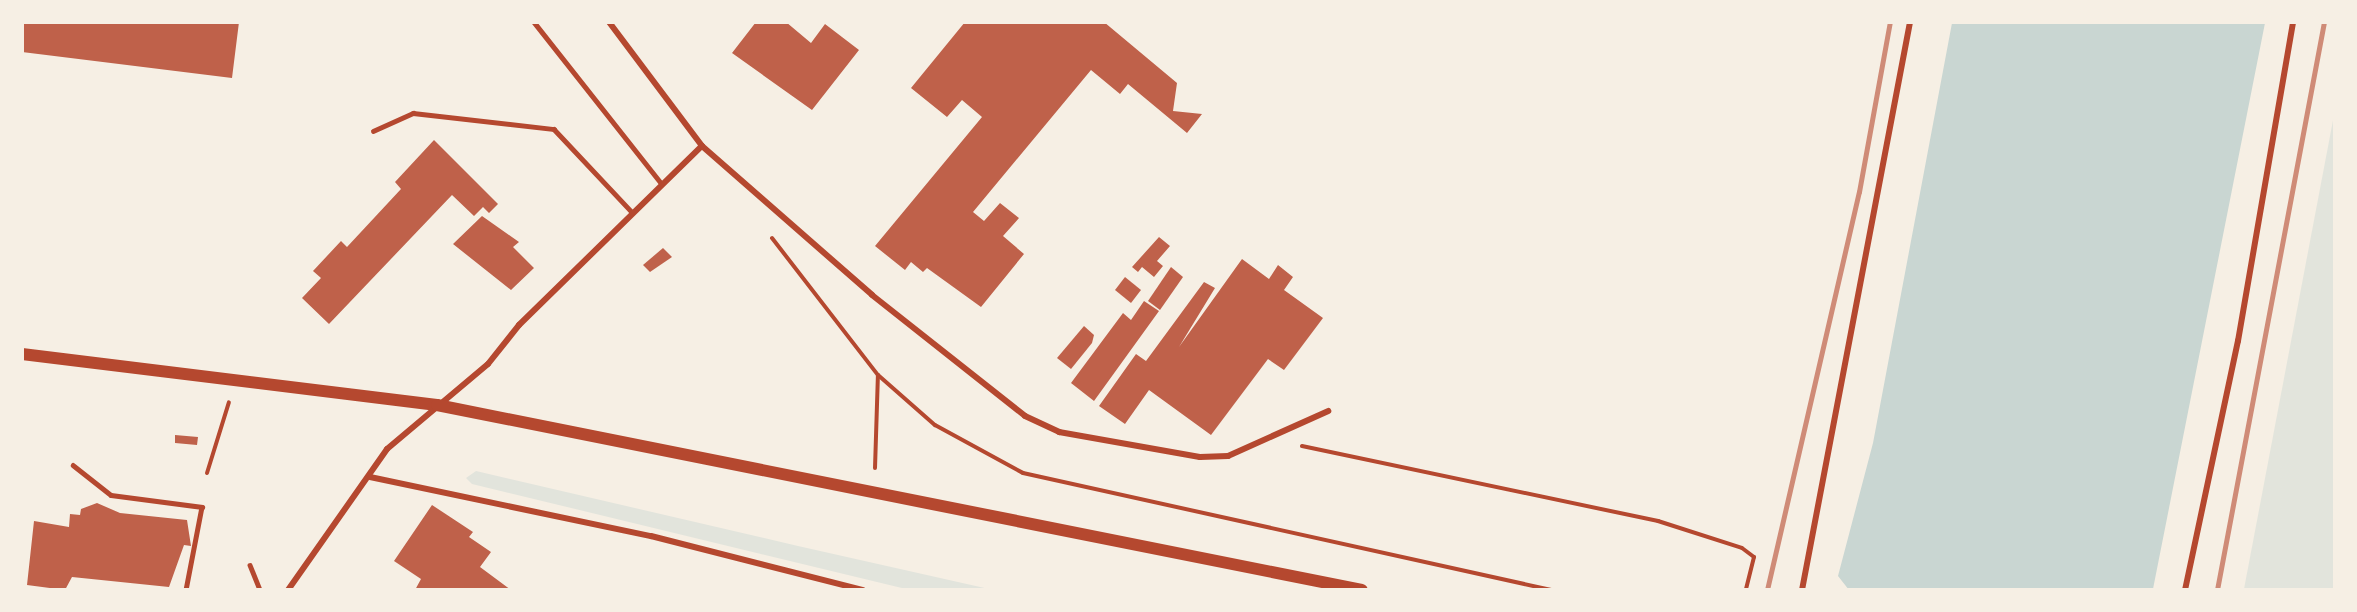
<!DOCTYPE html>
<style>
body{margin:0}
#map{position:relative;width:2357px;height:612px;overflow:hidden;background:#f6efe4;font-family:Ubuntu,sans-serif}
div>[style]{position:absolute}
.green>*{inset:0;background:#e2e4dc}
.water>*{inset:0;background:#c9d6d2}
.building>*{inset:0;background:#bf614a}
.path>*{height:4px;margin:-2px;padding:0 2px;transform-origin:2px;border-radius:2px;background:#b5482f}
.service>*{height:4.5px;margin:-2.25px;padding:0 2.25px;transform-origin:2.25px;border-radius:2.25px;background:#b5482f}
.minor>*{height:6px;margin:-3px;padding:0 3px;transform-origin:3px;border-radius:3px;background:#b5482f}
.secondary>*{height:12px;margin:-6px;padding:0 6px;transform-origin:6px;border-radius:6px;background:#b5482f}
.rail>*{height:4.5px;margin:-2.25px;padding:0 2.25px;transform-origin:2.25px;border-radius:2.25px;background:#cf8b77}
span{translate:-50% -50%;white-space:nowrap;text-align:center;line-height:1.15;-webkit-text-stroke:6px #f6efe4;paint-order:stroke}
.frame{position:absolute;inset:0;border:24px solid #f6efe4;pointer-events:none}
</style>
<div id="map">
<div class="green">
<i style="clip-path:polygon(2334px 115px,2334px 589px,2244px 589px)"></i>
<i style="clip-path:polygon(476px 471px,798px 546px,989px 589px,906px 589px,472px 484px,466px 478px)"></i>
</div>
<div class="water">
<i style="clip-path:polygon(1952px 23px,2265px 23px,2153px 589px,1849px 590px,1838px 576px,1873px 443px)"></i>
</div>
<div class="building">
<i style="clip-path:polygon(22px 22px,239px 22px,232px 78px,22px 52px)"></i>
<i style="clip-path:polygon(756px 22px,786px 22px,811px 43px,825px 24px,859px 50px,812px 110px,732px 53px)"></i>
<i style="clip-path:polygon(965px 22px,1104px 22px,1177px 83px,1173px 111px,1202px 114px,1187px 133px,1128px 84px,1120px 94px,1091px 70px,973px 212px,984px 221px,1000px 203px,1019px 218px,1003px 236px,1024px 254px,981px 307px,927px 268px,923px 272px,911px 262px,905px 270px,875px 246px,982px 117px,962px 100px,947px 117px,911px 88px)"></i>
<i style="clip-path:polygon(434px 140px,498px 204px,489px 213px,483px 207px,474px 216px,452px 195px,329px 324px,302px 298px,321px 278px,313px 271px,341px 241px,347px 247px,401px 189px,395px 182px)"></i>
<i style="clip-path:polygon(482px 216px,519px 242px,513px 247px,534px 268px,511px 290px,453px 244px)"></i>
<i style="clip-path:polygon(1159px 237px,1170px 246px,1157px 261px,1163px 266px,1154px 277px,1142px 267px,1138px 272px,1132px 267px)"></i>
<i style="clip-path:polygon(663px 248px,672px 257px,650px 272px,643px 265px)"></i>
<i style="clip-path:polygon(1242px 259px,1269px 279px,1278px 265px,1293px 277px,1284px 290px,1323px 318px,1284px 370px,1268px 359px,1211px 435px,1149px 390px,1125px 424px,1099px 406px,1136px 354px,1146px 361px,1204px 282px,1215px 288px,1179px 347px)"></i>
<i style="clip-path:polygon(1171px 267px,1183px 277px,1160px 310px,1148px 301px)"></i>
<i style="clip-path:polygon(1125px 277px,1141px 290px,1131px 303px,1115px 290px)"></i>
<i style="clip-path:polygon(1144px 301px,1159px 311px,1094px 401px,1071px 383px,1123px 313px,1131px 320px)"></i>
<i style="clip-path:polygon(1084px 326px,1094px 335px,1092px 343px,1071px 369px,1057px 358px)"></i>
<i style="clip-path:polygon(175px 435px,198px 437px,197px 445px,175px 443px)"></i>
<i style="clip-path:polygon(97px 503px,120px 513px,187px 520px,191px 546px,184px 545px,169px 587px,72px 577px,65px 590px,27px 585px,34px 521px,69px 527px,70px 514px,80px 515px,81px 509px)"></i>
<i style="clip-path:polygon(432px 505px,473px 532px,469px 537px,491px 552px,480px 567px,511px 590px,415px 590px,421px 579px,394px 561px)"></i>
</div>
<div class="path">
<i style="left:772px;top:238px;width:173px;rotate:52.3deg"></i>
<i style="left:878px;top:375px;width:76px;rotate:41.3deg"></i>
<i style="left:935px;top:425px;width:100px;rotate:28.6deg"></i>
<i style="left:1023px;top:473px;width:541px;rotate:12.49deg"></i>
<i style="left:1302px;top:446px;width:364px;rotate:11.9deg"></i>
<i style="left:1658px;top:521px;width:88px;rotate:17.8deg"></i>
<i style="left:1742px;top:548px;width:15px;rotate:37deg"></i>
<i style="left:1754px;top:557px;width:34px;rotate:104deg"></i>
<i style="left:875px;top:468px;width:93px;rotate:-88.2deg"></i>
<i style="left:207px;top:473px;width:74px;rotate:-72.8deg"></i>
</div>
<div class="service">
<i style="left:534px;top:22px;width:205px;rotate:51.7deg"></i>
<i style="left:373px;top:131px;width:44px;rotate:-24.2deg"></i>
<i style="left:413px;top:113px;width:142px;rotate:6.5deg"></i>
<i style="left:554px;top:129px;width:114px;rotate:46.8deg"></i>
<i style="left:73px;top:465px;width:48px;rotate:38.3deg"></i>
<i style="left:111px;top:495px;width:92px;rotate:7.5deg"></i>
<i style="left:202px;top:507px;width:85px;rotate:100.9deg"></i>
<i style="left:250px;top:565px;width:27px;rotate:68deg"></i>
</div>
<div class="minor">
<i style="left:609px;top:22px;width:155px;rotate:53.1deg"></i>
<i style="left:702px;top:146px;width:226px;rotate:41.2deg"></i>
<i style="left:872px;top:295px;width:195px;rotate:38.3deg"></i>
<i style="left:1025px;top:416px;width:38px;rotate:25deg"></i>
<i style="left:1059px;top:432px;width:143px;rotate:10.1deg"></i>
<i style="left:1200px;top:457px;width:28px;rotate:-2deg"></i>
<i style="left:1228px;top:456px;width:110px;rotate:-24.2deg"></i>
<i style="left:370px;top:477px;width:287px;rotate:11.9deg"></i>
<i style="left:651px;top:536px;width:219px;rotate:14.3deg"></i>
<i style="left:288px;top:590px;width:172px;rotate:-54.9deg"></i>
<i style="left:387px;top:449px;width:132px;rotate:-40.1deg"></i>
<i style="left:488px;top:364px;width:50px;rotate:-51.5deg"></i>
<i style="left:519px;top:325px;width:256px;rotate:-44.4deg"></i>
<i style="left:1802px;top:590px;width:578px;rotate:-79.23deg"></i>
<i style="left:2185px;top:590px;width:255px;rotate:-78deg"></i>
<i style="left:2238px;top:341px;width:324px;rotate:-80.2deg"></i>
</div>
<div class="secondary">
<i style="left:22px;top:354px;width:418px;rotate:7deg"></i>
<i style="left:437px;top:405px;width:943px;rotate:11.31deg"></i>
</div>
<div class="rail">
<i style="left:1767px;top:590px;width:408px;rotate:-77deg"></i>
<i style="left:1859px;top:192px;width:173px;rotate:-79.7deg"></i>
<i style="left:2217px;top:590px;width:578px;rotate:-79.33deg"></i>
</div>
<div class="frame"></div>
</div>
